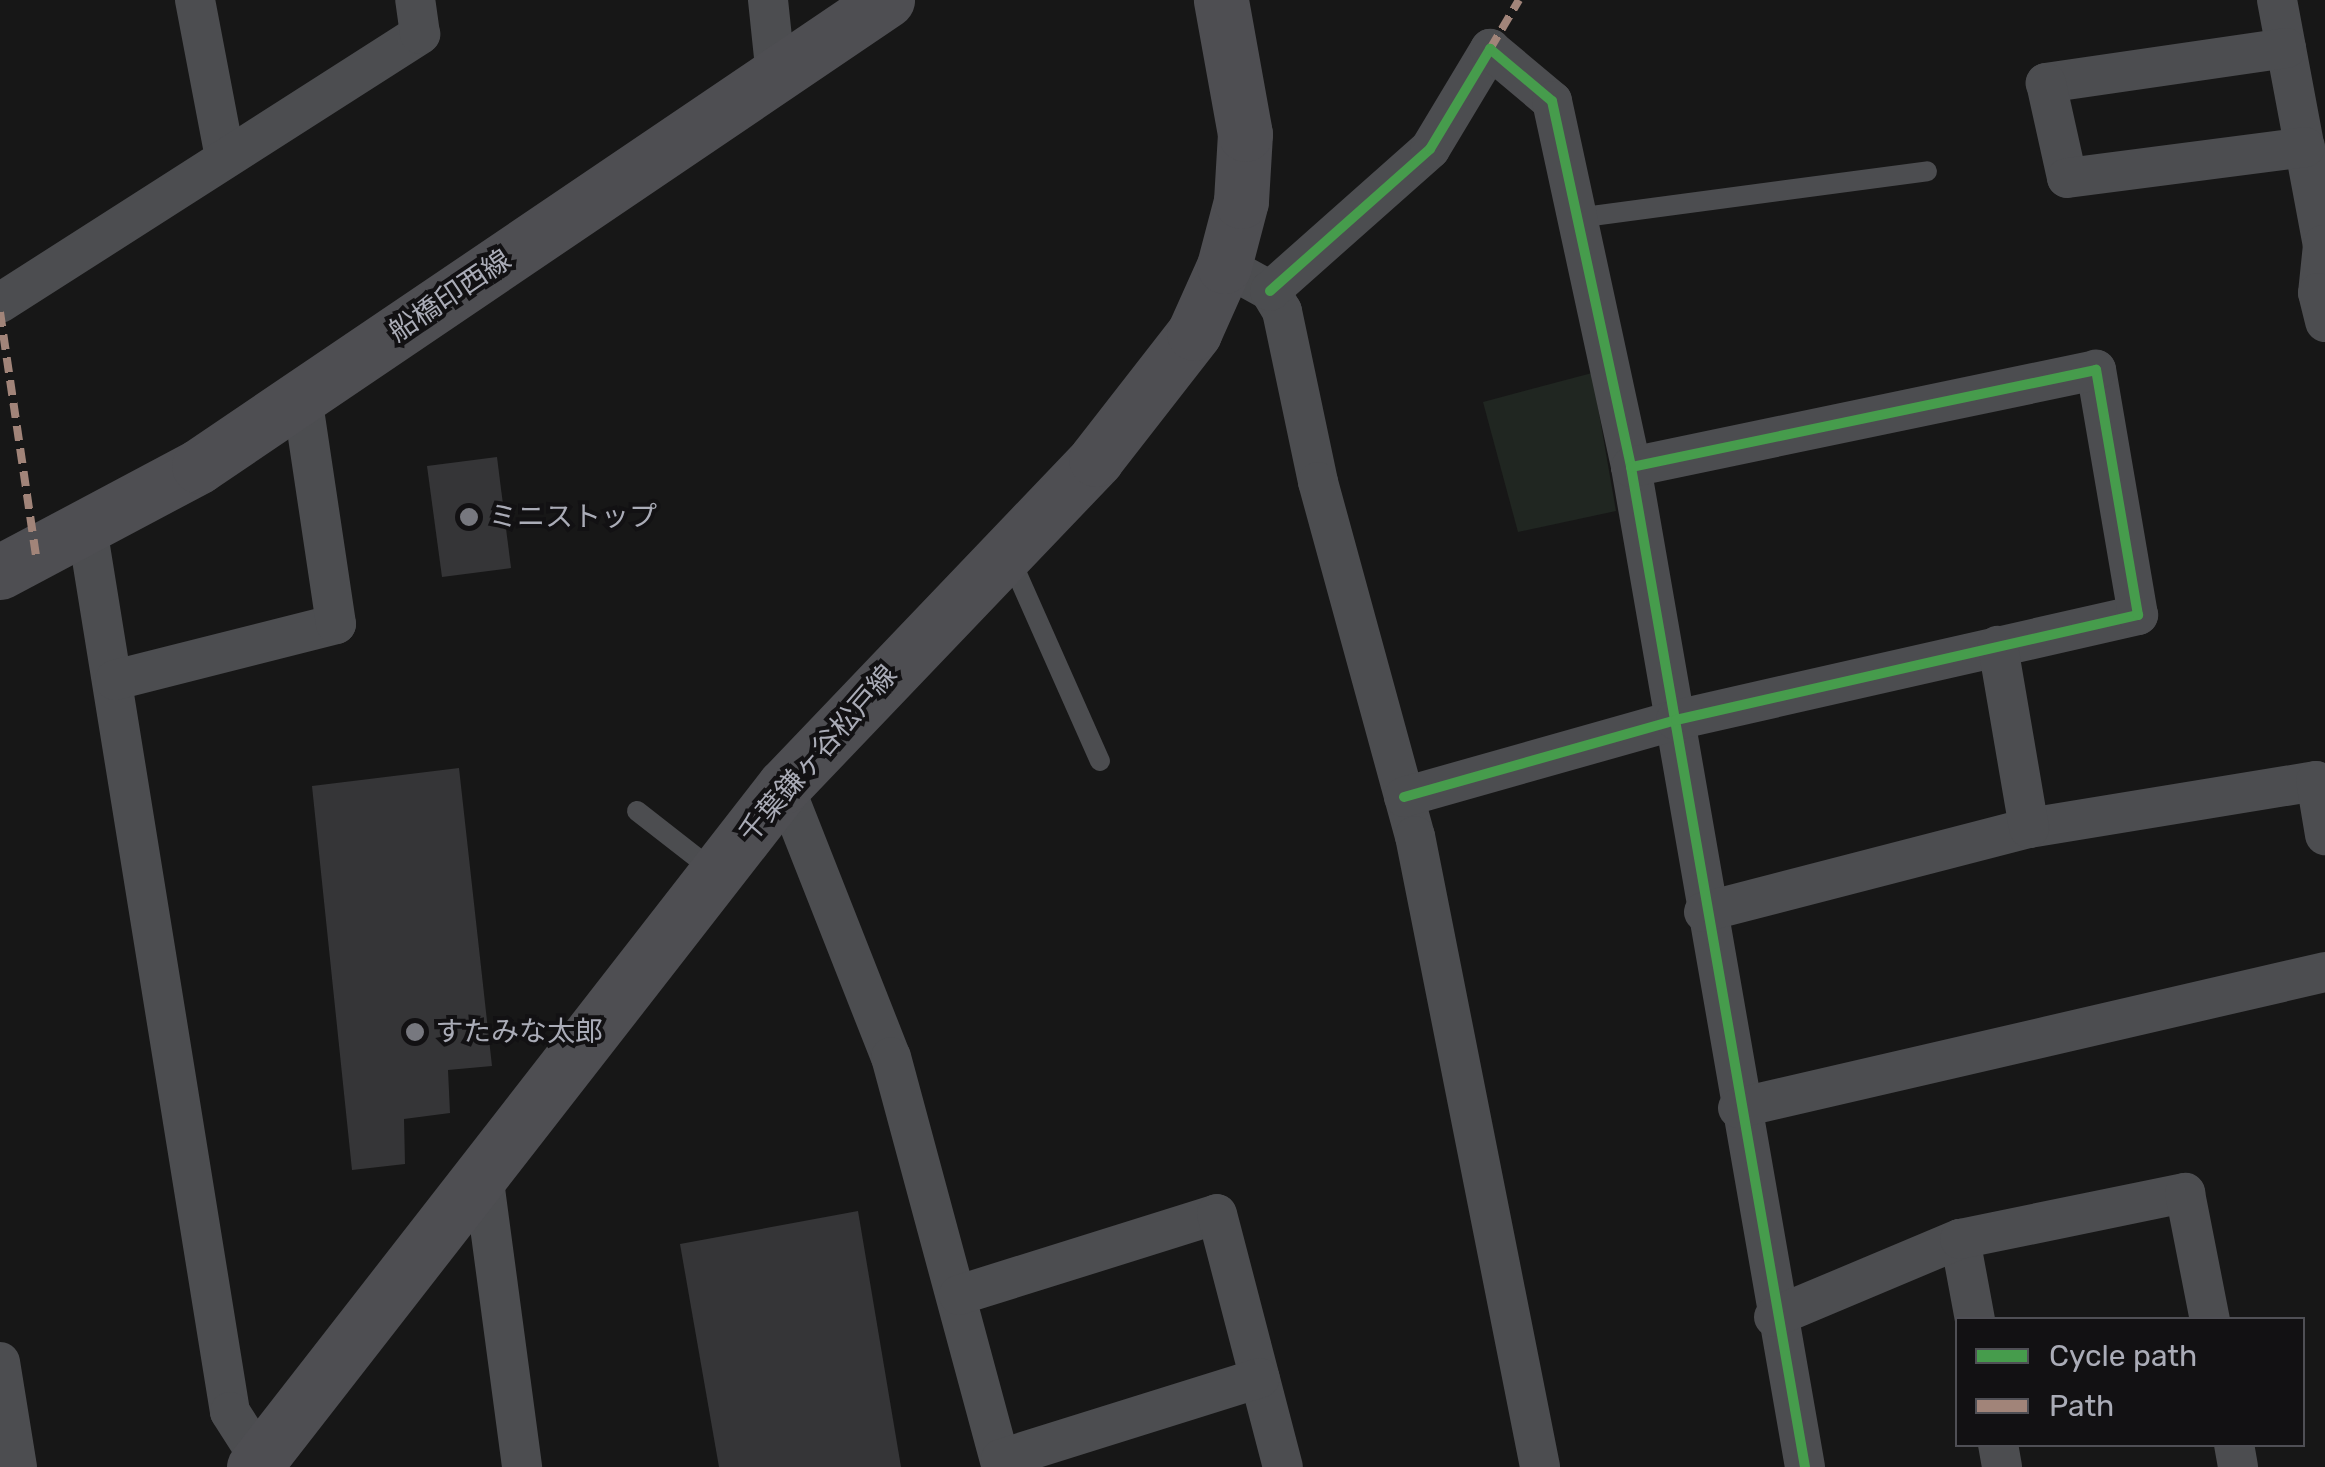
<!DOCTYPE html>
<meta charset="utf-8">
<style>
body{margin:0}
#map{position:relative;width:2325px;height:1467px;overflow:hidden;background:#171717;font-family:Rubik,"Noto Sans JP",sans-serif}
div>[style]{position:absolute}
.green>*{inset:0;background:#202621}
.building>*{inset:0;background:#353537}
.lane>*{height:20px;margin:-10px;padding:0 10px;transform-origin:10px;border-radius:10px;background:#4c4d50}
.street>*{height:40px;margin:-20px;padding:0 20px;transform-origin:20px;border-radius:20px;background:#4c4d50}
.primary>*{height:55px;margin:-27.5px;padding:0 27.5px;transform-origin:27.5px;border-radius:27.5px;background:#4e4e52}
.quiet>*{height:8px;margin-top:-4px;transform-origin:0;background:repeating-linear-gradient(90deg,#a18479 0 15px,transparent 0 23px)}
.cycleway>*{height:10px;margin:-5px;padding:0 5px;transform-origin:5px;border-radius:5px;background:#469c4c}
.dots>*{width:28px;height:28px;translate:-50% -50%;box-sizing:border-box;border:5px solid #121113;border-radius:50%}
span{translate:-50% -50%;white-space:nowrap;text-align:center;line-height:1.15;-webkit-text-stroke:8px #121113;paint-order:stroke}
.street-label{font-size:28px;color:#aaacb7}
.poi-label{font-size:28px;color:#aaacb7}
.left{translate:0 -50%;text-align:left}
.legend{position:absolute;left:1955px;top:1317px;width:350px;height:130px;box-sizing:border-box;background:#121113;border:2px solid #4f4f55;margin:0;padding:12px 18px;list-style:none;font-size:30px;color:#aaacb7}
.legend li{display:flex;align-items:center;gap:20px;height:50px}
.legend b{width:50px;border:2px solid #4f4f55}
</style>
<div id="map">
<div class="green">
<i style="clip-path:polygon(1592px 373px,1616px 511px,1518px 532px,1483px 402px)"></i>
</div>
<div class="building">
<i style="clip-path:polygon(497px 457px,511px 568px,442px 577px,427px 466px)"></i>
<i style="clip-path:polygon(459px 768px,492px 1066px,448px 1070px,450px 1113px,404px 1119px,405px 1164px,352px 1170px,312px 786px)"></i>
<i style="clip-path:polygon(858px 1211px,901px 1467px,719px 1467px,680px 1244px)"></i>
</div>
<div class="lane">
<i style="left:1577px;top:218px;width:353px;rotate:-7.6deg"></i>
<i style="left:1010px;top:558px;width:222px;rotate:66.1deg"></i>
<i style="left:637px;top:811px;width:99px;rotate:38deg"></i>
</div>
<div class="street">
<i style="left:195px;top:0;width:161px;rotate:79.2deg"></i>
<i style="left:768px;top:0;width:76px;rotate:84deg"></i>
<i style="left:2277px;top:0;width:249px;rotate:79.4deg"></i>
<i style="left:2323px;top:245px;width:48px;rotate:95.9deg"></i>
<i style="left:2318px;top:293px;width:30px;rotate:76deg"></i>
<i style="left:2286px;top:48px;width:243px;rotate:171.7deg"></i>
<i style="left:2046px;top:83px;width:97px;rotate:77.5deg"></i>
<i style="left:2067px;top:178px;width:240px;rotate:-7.4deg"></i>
<i style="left:1245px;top:277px;width:29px;rotate:29deg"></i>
<i style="left:1270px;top:291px;width:23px;rotate:59deg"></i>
<i style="left:1282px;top:311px;width:175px;rotate:78.1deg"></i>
<i style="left:1318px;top:482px;width:367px;rotate:74.7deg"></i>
<i style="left:1415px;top:836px;width:643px;rotate:78.79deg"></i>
<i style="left:1270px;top:291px;width:214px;rotate:-41.6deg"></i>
<i style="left:1430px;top:149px;width:117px;rotate:-59deg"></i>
<i style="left:1490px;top:49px;width:81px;rotate:40deg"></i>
<i style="left:1552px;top:101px;width:374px;rotate:77.8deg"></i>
<i style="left:1631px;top:467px;width:1015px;rotate:80.13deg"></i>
<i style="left:0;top:303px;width:499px;rotate:-32.6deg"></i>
<i style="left:420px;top:34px;width:34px;rotate:-98deg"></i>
<i style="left:87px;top:528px;width:895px;rotate:80.81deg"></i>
<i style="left:230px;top:1412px;width:56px;rotate:57.4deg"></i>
<i style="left:115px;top:680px;width:228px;rotate:-14.2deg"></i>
<i style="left:336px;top:624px;width:231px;rotate:-98.5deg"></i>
<i style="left:784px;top:786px;width:291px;rotate:68.5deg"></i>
<i style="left:891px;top:1057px;width:425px;rotate:74.9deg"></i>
<i style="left:1404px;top:797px;width:283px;rotate:-15.8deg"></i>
<i style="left:1676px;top:720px;width:474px;rotate:-12.8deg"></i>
<i style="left:2138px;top:615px;width:249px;rotate:-99.7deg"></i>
<i style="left:2096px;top:370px;width:475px;rotate:168.2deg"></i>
<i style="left:2029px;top:828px;width:291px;rotate:-9.3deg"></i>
<i style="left:2316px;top:781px;width:55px;rotate:80.5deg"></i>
<i style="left:1704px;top:912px;width:336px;rotate:-14.5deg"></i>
<i style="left:2029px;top:828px;width:185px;rotate:-99.7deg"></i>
<i style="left:1738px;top:1108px;width:603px;rotate:-13.04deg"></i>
<i style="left:483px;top:1174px;width:296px;rotate:82.4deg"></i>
<i style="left:1960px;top:1239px;width:82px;rotate:79.5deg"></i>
<i style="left:959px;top:1295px;width:270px;rotate:-17.4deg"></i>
<i style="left:1217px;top:1214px;width:261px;rotate:75.4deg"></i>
<i style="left:1774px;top:1317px;width:202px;rotate:-22.8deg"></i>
<i style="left:1960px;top:1239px;width:230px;rotate:-11.6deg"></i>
<i style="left:2185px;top:1193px;width:129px;rotate:78.9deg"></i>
<i style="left:0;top:1362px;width:106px;rotate:80.8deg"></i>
<i style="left:1998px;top:1444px;width:23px;rotate:80deg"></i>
<i style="left:2234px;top:1444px;width:23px;rotate:80deg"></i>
<i style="left:1001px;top:1459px;width:271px;rotate:-17.4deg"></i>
</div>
<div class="primary">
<i style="left:0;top:572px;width:225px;rotate:-28deg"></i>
<i style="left:199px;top:466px;width:831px;rotate:-34.11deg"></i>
<i style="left:254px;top:1467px;width:863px;rotate:-52.11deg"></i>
<i style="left:784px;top:786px;width:452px;rotate:-46.3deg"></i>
<i style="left:1096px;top:459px;width:160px;rotate:-52.1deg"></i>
<i style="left:1194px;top:333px;width:73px;rotate:-65.9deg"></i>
<i style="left:1224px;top:266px;width:67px;rotate:-75.3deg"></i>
<i style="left:1241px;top:201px;width:67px;rotate:-86.6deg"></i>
<i style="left:1245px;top:134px;width:136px;rotate:-100.2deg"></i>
</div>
<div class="quiet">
<i style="left:1490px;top:49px;width:57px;rotate:-59.4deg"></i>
<i style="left:0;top:312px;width:248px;rotate:81.6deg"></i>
</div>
<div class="cycleway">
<i style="left:1270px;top:291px;width:214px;rotate:-41.6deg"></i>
<i style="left:1430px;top:149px;width:117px;rotate:-59deg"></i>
<i style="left:1490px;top:49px;width:81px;rotate:40deg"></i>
<i style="left:1552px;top:101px;width:374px;rotate:77.8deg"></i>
<i style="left:1631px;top:467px;width:1015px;rotate:80.13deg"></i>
<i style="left:1404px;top:797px;width:283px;rotate:-15.8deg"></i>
<i style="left:1676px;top:720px;width:474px;rotate:-12.8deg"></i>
<i style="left:2138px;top:615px;width:249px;rotate:-99.7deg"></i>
<i style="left:2096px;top:370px;width:475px;rotate:168.2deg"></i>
</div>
<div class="dots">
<i style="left:469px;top:517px;background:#77787f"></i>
<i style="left:415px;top:1032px;background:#77787f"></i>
</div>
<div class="street-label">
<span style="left:450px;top:296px;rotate:-34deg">船橋印西線</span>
<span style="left:818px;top:754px;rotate:-49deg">千葉鎌ヶ谷松戸線</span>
</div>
<div class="poi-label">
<span class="left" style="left:489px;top:517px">ミニストップ</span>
<span class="left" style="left:435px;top:1032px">すたみな太郎</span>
</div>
<ul class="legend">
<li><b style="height:12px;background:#469c4c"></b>Cycle path</li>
<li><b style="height:12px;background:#a18479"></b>Path</li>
</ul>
</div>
